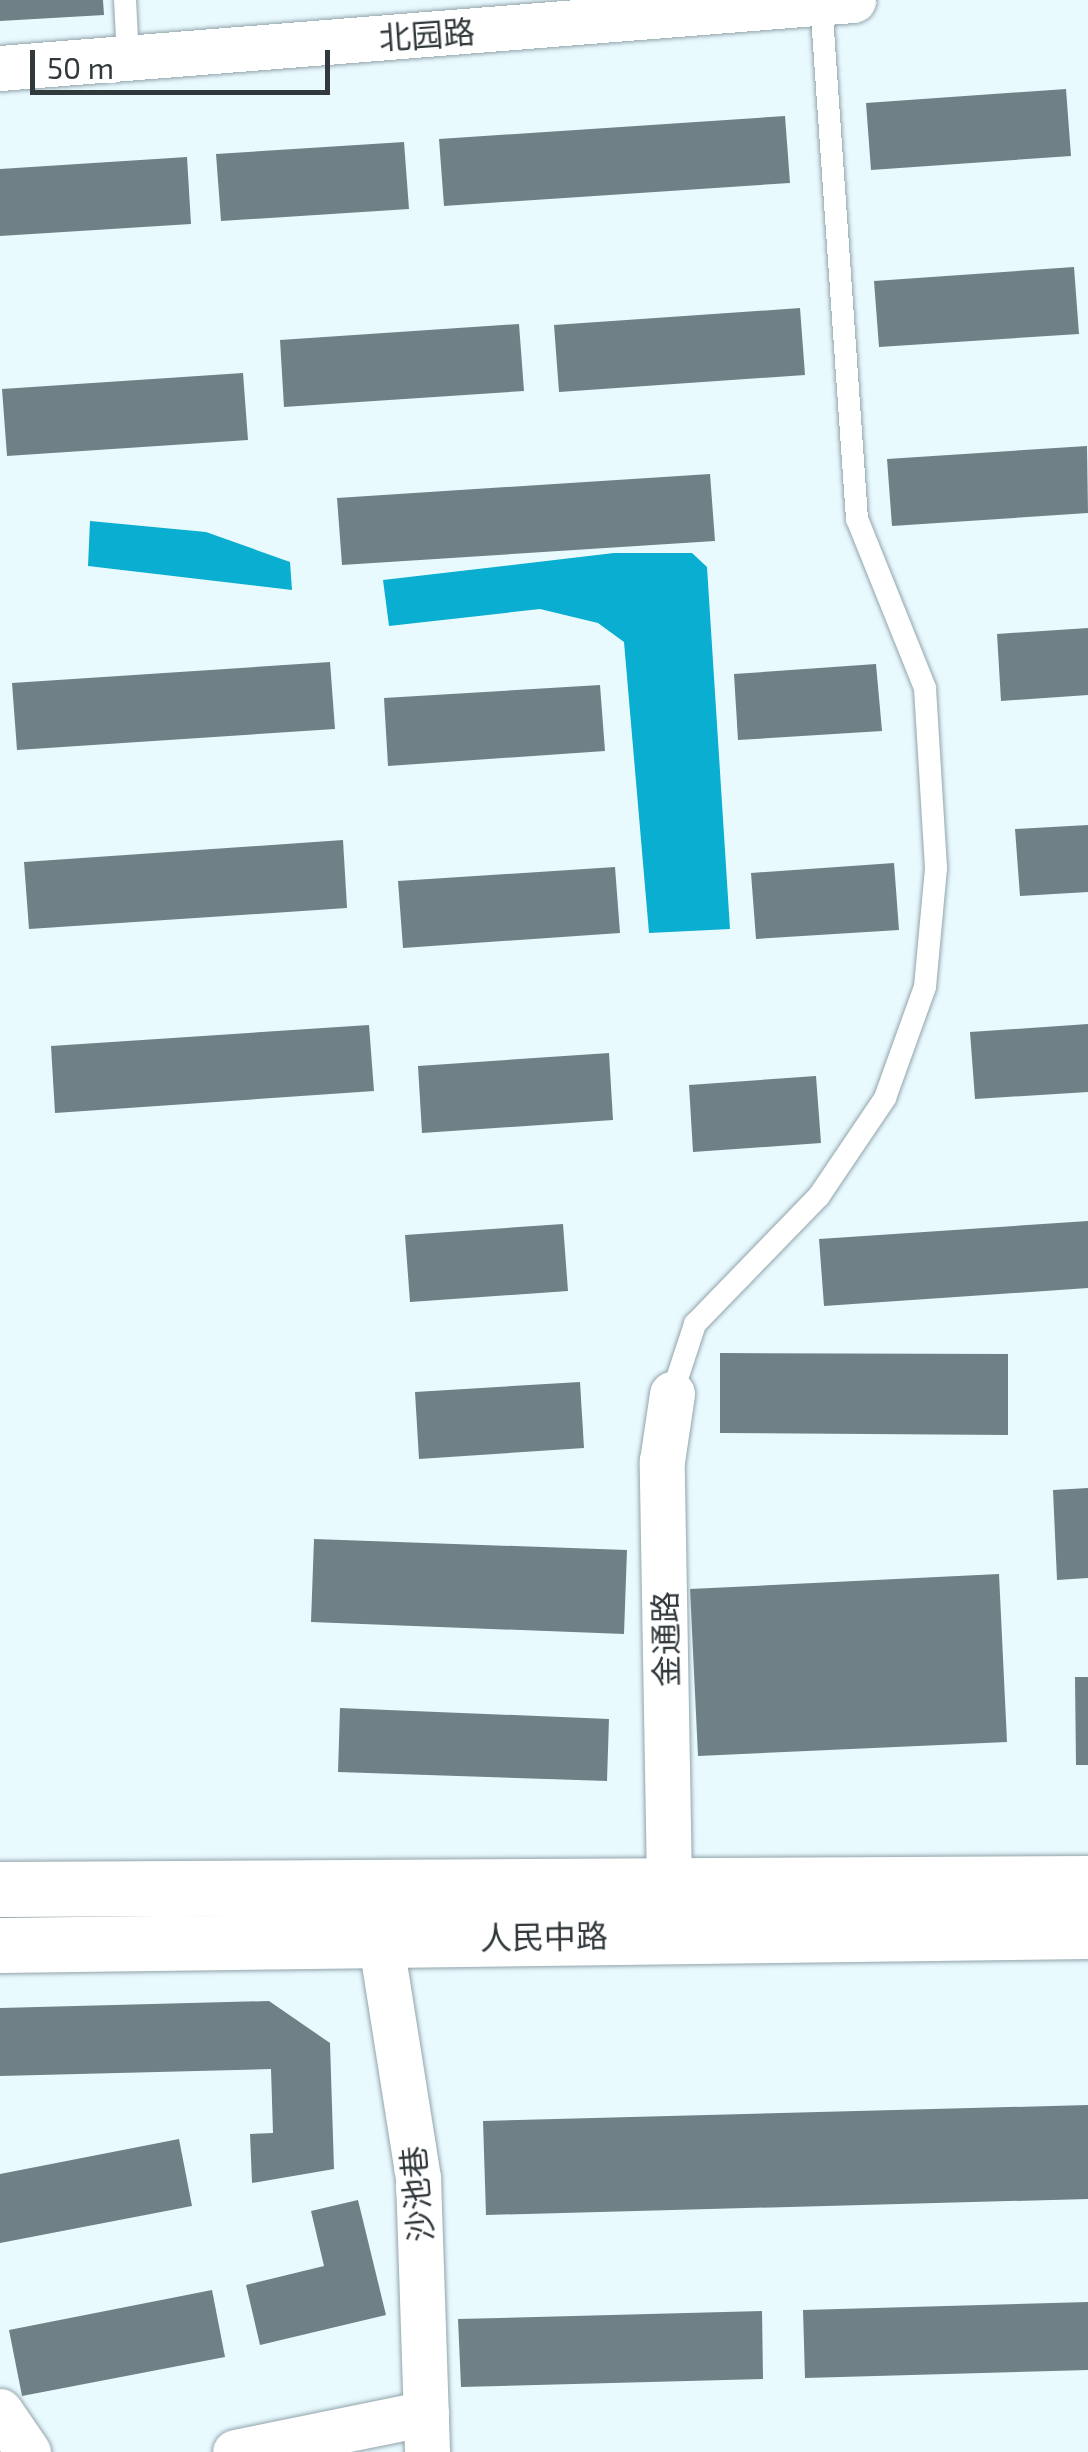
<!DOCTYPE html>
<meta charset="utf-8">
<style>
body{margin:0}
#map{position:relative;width:1088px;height:2452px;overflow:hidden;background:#e9faff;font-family:"Exo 2","Noto Sans SC",sans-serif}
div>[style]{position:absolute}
.water>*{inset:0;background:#0aaed0}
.building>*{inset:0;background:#6f8187}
.roads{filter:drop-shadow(0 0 2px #91a4aa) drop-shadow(0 0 2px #91a4aa)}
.lane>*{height:22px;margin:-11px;padding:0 11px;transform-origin:11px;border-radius:11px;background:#fff}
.street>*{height:45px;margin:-22.5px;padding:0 22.5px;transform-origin:22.5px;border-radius:22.5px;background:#fff}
.primary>*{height:55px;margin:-27.5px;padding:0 27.5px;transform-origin:27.5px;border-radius:27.5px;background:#fff}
span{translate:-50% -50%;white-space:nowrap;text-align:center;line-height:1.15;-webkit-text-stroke:10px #fff;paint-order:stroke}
.street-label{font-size:32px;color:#31393c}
.scale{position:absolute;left:30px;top:50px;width:300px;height:45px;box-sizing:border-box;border:5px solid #31393c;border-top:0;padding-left:12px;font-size:30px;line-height:35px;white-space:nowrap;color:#31393c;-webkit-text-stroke:8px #fff;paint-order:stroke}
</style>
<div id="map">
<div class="water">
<i style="clip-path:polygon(90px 521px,206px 532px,290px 562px,292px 590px,88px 566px)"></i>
<i style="clip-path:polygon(614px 553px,692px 553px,707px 567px,730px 929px,649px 933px,624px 642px,598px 623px,540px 609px,389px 626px,383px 580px)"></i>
</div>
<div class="building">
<i style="clip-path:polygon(0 0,103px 0,104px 15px,0 21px)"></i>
<i style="clip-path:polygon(1066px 89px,1071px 156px,871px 170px,866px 103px)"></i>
<i style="clip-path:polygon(785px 116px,790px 183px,444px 206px,439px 139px)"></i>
<i style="clip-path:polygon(404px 142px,409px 209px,221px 221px,216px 154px)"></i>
<i style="clip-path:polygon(187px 157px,191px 224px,0 236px,0 169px)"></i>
<i style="clip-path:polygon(1074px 267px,1079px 334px,879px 347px,874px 281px)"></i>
<i style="clip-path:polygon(800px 308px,805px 375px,559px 392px,554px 325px)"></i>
<i style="clip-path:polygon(519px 324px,524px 391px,284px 407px,280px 340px)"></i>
<i style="clip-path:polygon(243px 373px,248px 440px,7px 456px,2px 389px)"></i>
<i style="clip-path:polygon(1087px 446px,1088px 513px,892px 526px,887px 459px)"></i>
<i style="clip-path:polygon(710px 474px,715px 541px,342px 565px,337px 498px)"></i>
<i style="clip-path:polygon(1088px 628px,1088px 695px,1001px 701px,997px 634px)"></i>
<i style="clip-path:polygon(330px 662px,335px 729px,17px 750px,12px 683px)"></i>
<i style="clip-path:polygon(876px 664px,882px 731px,738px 740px,734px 674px)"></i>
<i style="clip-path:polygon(600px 685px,605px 751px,388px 766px,384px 698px)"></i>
<i style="clip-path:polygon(1088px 825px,1088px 892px,1020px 896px,1015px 829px)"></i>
<i style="clip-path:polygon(343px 840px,347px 908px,29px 929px,24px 862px)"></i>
<i style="clip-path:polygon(894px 863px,899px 930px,756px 939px,751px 873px)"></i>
<i style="clip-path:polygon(615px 867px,620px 933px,403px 948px,398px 881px)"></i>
<i style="clip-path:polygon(1088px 1024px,1088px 1092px,975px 1099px,970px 1032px)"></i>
<i style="clip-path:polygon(369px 1025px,374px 1091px,55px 1113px,51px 1046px)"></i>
<i style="clip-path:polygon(609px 1053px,613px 1120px,422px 1133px,418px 1066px)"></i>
<i style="clip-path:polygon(816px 1076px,821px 1143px,693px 1152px,689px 1085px)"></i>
<i style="clip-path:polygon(1088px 1221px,1088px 1288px,824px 1306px,819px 1239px)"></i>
<i style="clip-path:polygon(563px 1224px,568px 1291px,410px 1302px,405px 1235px)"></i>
<i style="clip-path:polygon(720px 1353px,1008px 1354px,1008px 1435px,720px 1433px)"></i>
<i style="clip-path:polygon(580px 1382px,584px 1448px,419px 1459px,415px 1392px)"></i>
<i style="clip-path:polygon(1088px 1488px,1088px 1578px,1057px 1580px,1053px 1490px)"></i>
<i style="clip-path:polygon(314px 1539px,627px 1550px,624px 1634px,311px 1622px)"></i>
<i style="clip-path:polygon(999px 1574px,1007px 1742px,698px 1756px,690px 1589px)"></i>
<i style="clip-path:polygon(1075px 1677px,1088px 1677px,1088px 1765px,1076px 1765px)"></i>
<i style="clip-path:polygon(340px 1708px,609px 1719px,607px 1781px,338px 1772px)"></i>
<i style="clip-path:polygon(269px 2001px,330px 2043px,334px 2169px,252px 2183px,250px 2134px,273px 2133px,271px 2069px,0 2076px,0 2008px)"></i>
<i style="clip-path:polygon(1088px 2105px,1088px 2199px,486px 2215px,483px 2121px)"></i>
<i style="clip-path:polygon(179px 2139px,192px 2206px,0 2243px,0 2174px)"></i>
<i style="clip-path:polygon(358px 2200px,386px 2315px,260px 2345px,246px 2285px,324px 2266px,311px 2211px)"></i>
<i style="clip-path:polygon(212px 2290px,225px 2357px,22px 2396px,9px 2330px)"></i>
<i style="clip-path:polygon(1088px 2302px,1088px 2370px,805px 2378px,803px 2310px)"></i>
<i style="clip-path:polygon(762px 2311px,763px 2379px,461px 2387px,458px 2319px)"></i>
</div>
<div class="roads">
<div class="lane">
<i style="left:125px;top:0;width:57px;rotate:87deg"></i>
<i style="left:672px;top:1394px;width:74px;rotate:-71.8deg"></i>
<i style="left:695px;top:1324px;width:178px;rotate:-45.9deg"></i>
<i style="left:819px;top:1196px;width:118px;rotate:-56deg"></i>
<i style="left:885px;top:1098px;width:118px;rotate:-70.2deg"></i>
<i style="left:925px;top:987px;width:120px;rotate:-84.7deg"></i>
<i style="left:936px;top:868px;width:180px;rotate:-93.5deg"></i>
<i style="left:925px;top:688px;width:182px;rotate:-111.9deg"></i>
<i style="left:857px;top:519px;width:518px;rotate:-93.98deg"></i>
</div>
<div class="street">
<i style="left:0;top:68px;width:856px;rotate:-4.56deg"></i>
<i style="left:669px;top:1883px;width:422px;rotate:-91deg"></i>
<i style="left:662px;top:1461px;width:68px;rotate:-81.5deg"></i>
<i style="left:380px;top:1938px;width:243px;rotate:81deg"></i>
<i style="left:418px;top:2178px;width:274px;rotate:88.1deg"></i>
<i style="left:0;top:2411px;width:50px;rotate:55.7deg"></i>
<i style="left:235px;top:2452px;width:195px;rotate:-11.5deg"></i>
</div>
<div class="primary">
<i style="left:0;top:1889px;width:1088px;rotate:-0.32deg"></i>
<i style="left:0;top:1945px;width:1088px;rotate:-0.74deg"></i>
</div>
</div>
<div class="street-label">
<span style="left:427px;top:34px;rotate:-4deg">北园路</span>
<span style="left:665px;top:1639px;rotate:-91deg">金通路</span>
<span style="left:544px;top:1936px;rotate:-1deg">人民中路</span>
<span style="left:416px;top:2194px;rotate:-95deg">沙池巷</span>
</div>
<div class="scale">50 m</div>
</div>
